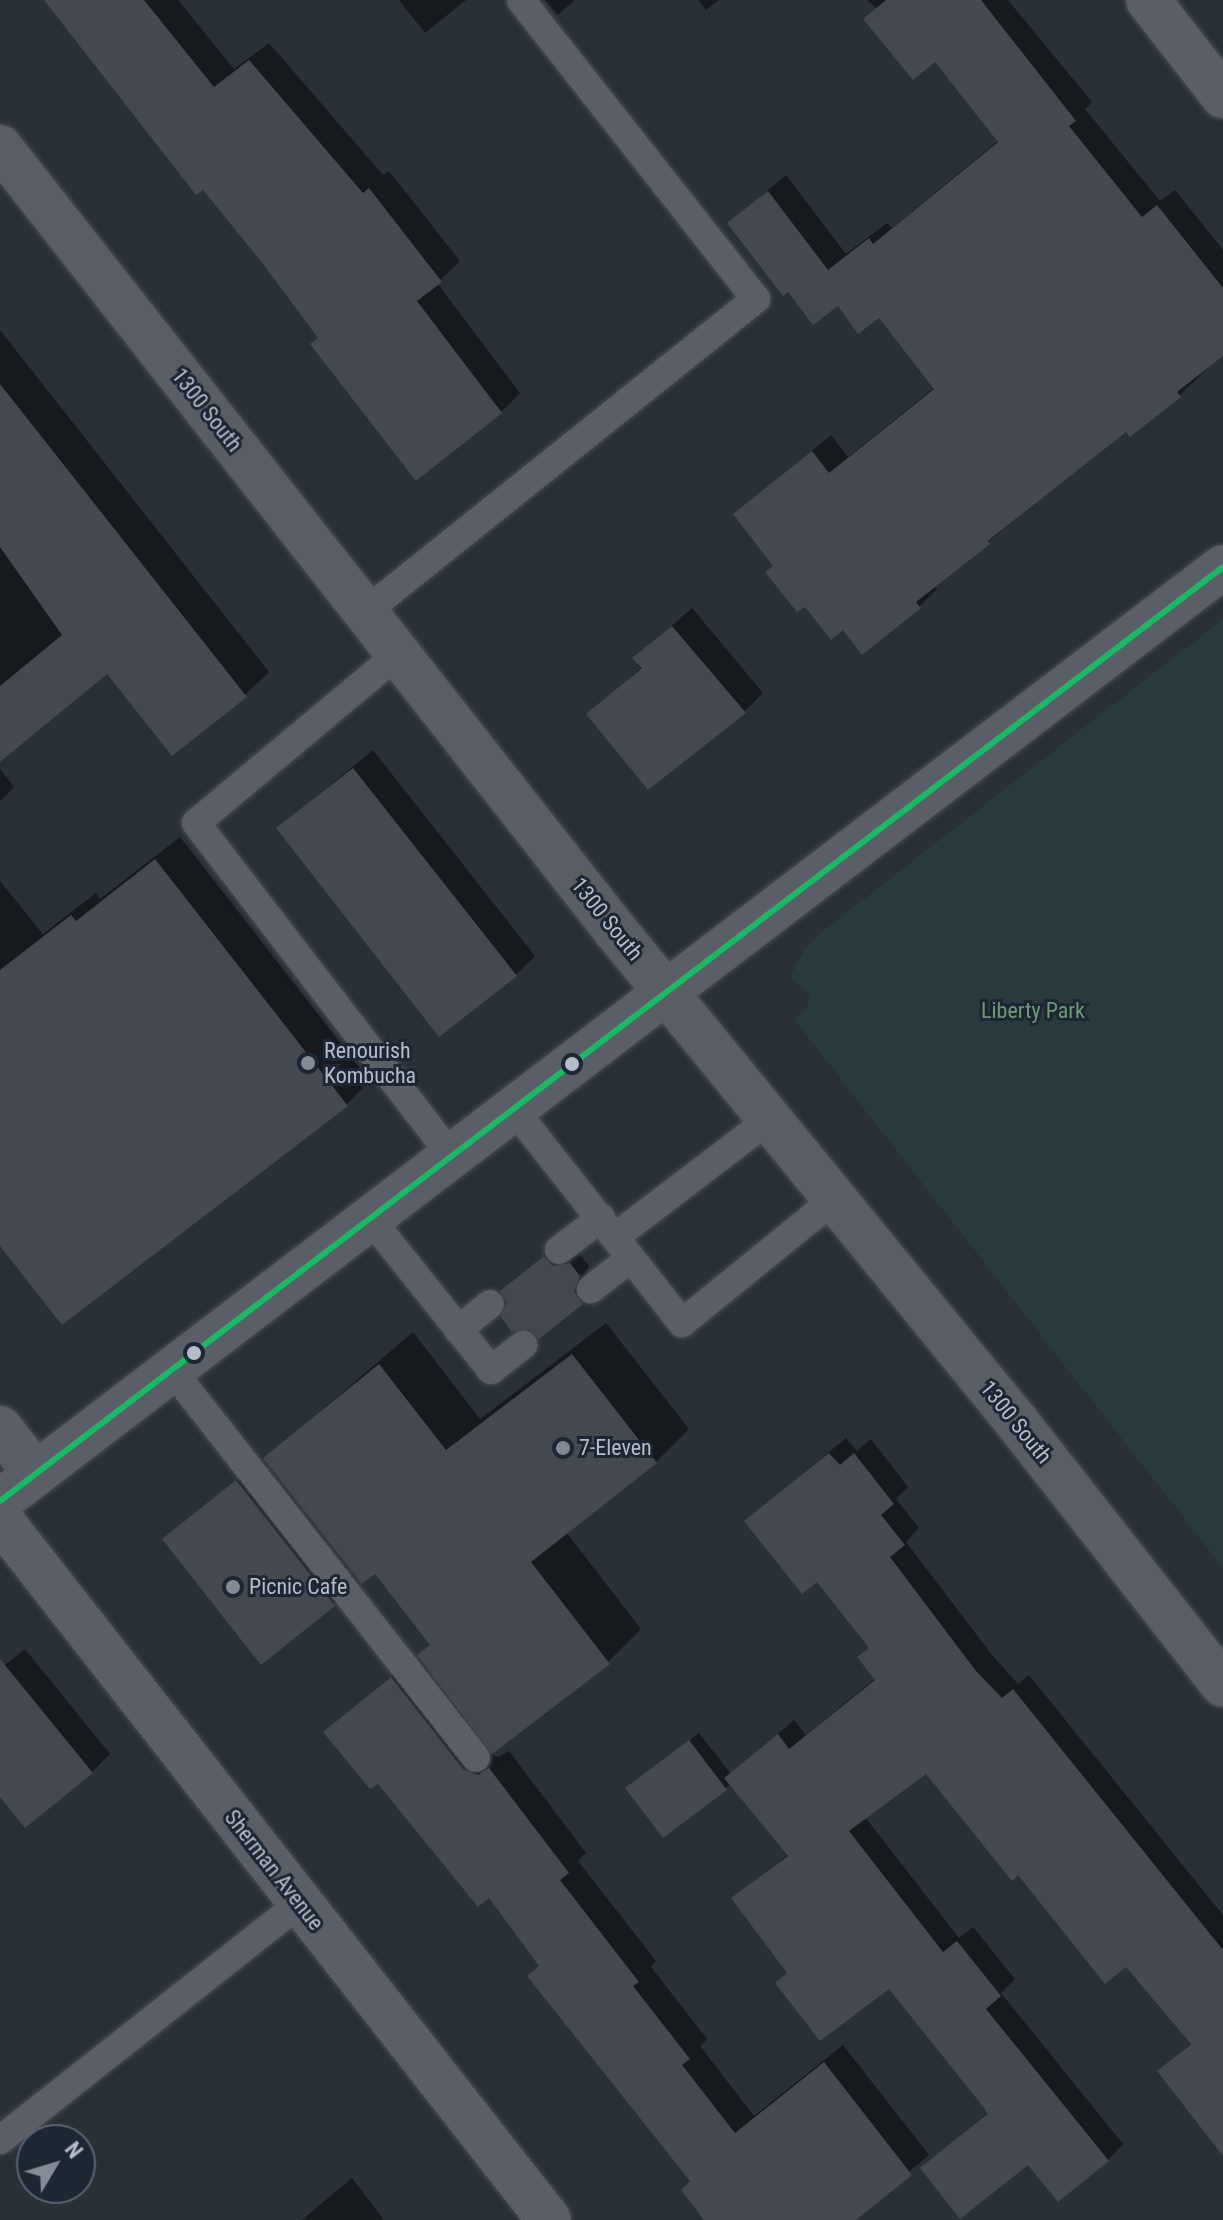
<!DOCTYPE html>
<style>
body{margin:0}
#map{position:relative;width:1223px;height:2220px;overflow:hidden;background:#2a3038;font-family:"Roboto Condensed",sans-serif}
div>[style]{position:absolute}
.green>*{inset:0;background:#273a3e}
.shadow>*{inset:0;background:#0007}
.building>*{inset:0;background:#444950}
.roads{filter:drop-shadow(0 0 2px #484c53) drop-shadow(0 0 2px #484c53)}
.service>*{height:28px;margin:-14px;padding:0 14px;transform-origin:14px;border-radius:14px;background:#5a5e66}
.minor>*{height:44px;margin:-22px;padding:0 22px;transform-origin:22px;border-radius:22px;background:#5a5e66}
.tertiary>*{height:44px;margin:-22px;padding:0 22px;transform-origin:22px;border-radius:22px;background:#5a5e66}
.secondary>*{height:44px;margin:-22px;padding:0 22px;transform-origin:22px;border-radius:22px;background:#595d64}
.bus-1>*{height:6px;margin:-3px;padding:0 3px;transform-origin:3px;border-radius:3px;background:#1ab867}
.dots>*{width:22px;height:22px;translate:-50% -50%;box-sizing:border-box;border:4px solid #1d2633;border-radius:50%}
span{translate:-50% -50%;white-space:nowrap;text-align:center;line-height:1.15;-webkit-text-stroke:6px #1d2633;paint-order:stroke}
.street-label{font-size:22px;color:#b4bcc9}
.park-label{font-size:22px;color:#6b9a76}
.poi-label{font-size:22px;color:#b4bcc9}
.left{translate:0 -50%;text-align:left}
.north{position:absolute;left:16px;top:2124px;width:80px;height:80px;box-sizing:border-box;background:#1d2633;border:2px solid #59626f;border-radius:50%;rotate:52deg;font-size:22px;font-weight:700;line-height:32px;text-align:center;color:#b4bcc9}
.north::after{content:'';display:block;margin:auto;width:28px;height:36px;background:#848b96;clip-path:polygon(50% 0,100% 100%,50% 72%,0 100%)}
</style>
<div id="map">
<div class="green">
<i style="clip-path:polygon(1223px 619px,1223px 1568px,808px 1037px,795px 1018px,808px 1008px,809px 994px,790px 976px,806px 947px,823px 931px)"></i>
</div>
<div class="shadow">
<i style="clip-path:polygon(48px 0,178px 0,234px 69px,269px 43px,383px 175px,389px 171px,460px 261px,437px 283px,520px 393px,501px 412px,320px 338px,265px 263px)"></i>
<i style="clip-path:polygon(399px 0,466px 0,425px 33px)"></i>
<i style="clip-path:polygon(545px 0,575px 0,558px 15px)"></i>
<i style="clip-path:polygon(698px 0,719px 0,706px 10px)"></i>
<i style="clip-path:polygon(867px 0,1008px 0,1092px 102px,1085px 109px,1160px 201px,1175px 190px,1223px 250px,1223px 353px,1180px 395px,1130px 434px,1126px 430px,934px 586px,937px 589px,919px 607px,843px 627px,775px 565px,735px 515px,831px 435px,848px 457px,935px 387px,879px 315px,838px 303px,730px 223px,786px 175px,846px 254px,887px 223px,892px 228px,999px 140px,935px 59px)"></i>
<i style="clip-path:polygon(0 330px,269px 672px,245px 695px,107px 671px,0 760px)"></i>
<i style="clip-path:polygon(692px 608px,763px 693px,744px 712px,589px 714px,643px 666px,635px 658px)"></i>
<i style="clip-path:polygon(373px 750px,535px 956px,516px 975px,278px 828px)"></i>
<i style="clip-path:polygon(0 769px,14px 787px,0 801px)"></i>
<i style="clip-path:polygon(180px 837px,370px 1081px,347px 1104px,62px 1322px,0 1241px,0 881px,43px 934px,96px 893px,100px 899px)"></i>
<i style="clip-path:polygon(554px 1248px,563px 1257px,580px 1255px,589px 1266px,583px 1280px,591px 1293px,539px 1337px,509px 1302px,512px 1282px)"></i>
<i style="clip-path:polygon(606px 1323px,689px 1429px,656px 1462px,566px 1532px,641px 1629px,608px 1662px,431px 1644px,375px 1571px,265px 1459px,413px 1332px,480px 1419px)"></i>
<i style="clip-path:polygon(846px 1438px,857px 1451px,871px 1439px,908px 1487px,896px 1499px,919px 1528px,906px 1542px,992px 1655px,1018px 1684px,1029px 1675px,1223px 1915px,1223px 2115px,1159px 2071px,1192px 2042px,1126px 1964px,1018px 1873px,926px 1771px,865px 1817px,959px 1938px,973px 1927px,1015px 1979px,1001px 1993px,1123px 2144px,1108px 2160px,922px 2168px,988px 2112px,889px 1986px,789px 1972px,734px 1898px,789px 1854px,731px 1783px,725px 1789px,628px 1788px,699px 1733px,731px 1774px,794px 1720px,806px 1735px,876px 1678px,871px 1647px,818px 1579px,746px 1521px)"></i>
<i style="clip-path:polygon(247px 1472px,343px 1595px,261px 1662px,174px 1530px)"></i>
<i style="clip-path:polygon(25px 1649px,110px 1754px,92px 1772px,0 1797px,0 1669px)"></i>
<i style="clip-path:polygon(410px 1660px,482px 1751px,498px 1757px,509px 1751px,586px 1853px,578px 1861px,656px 1961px,651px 1967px,707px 2039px,700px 2046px,754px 2116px,843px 2045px,929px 2155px,852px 2220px,708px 2220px,692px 2181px,490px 1895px,326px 1732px)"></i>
<i style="clip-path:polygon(352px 2178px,384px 2220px,302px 2220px)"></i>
</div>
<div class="building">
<i style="clip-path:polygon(44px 0,144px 0,214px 87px,249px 60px,363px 193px,369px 188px,442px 282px,417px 301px,502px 413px,416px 481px,310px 344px,318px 338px,263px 264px,203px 190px,196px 195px)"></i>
<i style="clip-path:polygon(886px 0,981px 0,1076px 121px,1069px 126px,1142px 217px,1157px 205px,1223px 288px,1223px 356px,1177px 392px,1181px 397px,1130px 437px,1126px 432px,988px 541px,990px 544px,916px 602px,921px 608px,862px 655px,843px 630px,831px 640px,805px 607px,797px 612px,765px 572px,773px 566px,733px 514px,812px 451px,829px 473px,934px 389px,879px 318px,858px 334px,838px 306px,813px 325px,788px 292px,783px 296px,727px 223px,768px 191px,828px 270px,869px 238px,873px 244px,998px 142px,935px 62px,913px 80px,863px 19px)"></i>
<i style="clip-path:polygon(0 384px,247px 697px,172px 756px,107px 674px,0 762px,0 686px,62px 635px,0 547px)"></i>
<i style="clip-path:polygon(672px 626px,746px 713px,648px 790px,586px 714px,642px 668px,632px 658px)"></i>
<i style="clip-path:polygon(353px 768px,517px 976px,439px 1037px,276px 828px)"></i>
<i style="clip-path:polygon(155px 859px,348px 1106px,62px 1325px,0 1246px,0 970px,71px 915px,76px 921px)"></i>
<i style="clip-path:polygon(544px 1256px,553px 1266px,570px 1263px,580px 1276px,574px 1291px,583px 1304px,539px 1339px,529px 1329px,512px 1332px,501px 1317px,507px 1302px,500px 1291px)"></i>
<i style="clip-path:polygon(572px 1354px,657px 1463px,531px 1562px,610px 1664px,492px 1754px,417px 1655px,430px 1645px,375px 1574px,362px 1584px,263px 1458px,379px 1364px,446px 1450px)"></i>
<i style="clip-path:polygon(829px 1453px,840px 1465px,854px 1453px,894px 1504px,881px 1515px,905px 1545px,890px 1557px,976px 1671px,1002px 1698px,1013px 1689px,1223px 1950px,1223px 2156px,1157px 2071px,1191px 2044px,1126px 1967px,1105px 1984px,1018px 1875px,1012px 1881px,926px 1774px,849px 1831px,943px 1952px,957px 1941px,1001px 1996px,986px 2009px,1109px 2161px,1058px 2202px,1028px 2165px,960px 2219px,920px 2168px,987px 2114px,985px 2109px,889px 1989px,820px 2041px,775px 1983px,787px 1973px,731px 1898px,788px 1856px,724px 1778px,778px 1734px,789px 1749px,875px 1680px,857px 1657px,869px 1648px,817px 1582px,802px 1594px,744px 1521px)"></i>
<i style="clip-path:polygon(236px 1480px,335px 1606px,261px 1665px,162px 1539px)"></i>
<i style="clip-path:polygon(0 1659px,93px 1773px,25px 1828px,0 1797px)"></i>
<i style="clip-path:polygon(391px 1677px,463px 1769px,478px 1775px,489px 1768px,569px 1873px,560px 1880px,639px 1982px,633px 1986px,690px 2059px,682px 2065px,735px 2133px,824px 2062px,912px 2175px,856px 2220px,704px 2220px,681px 2190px,690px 2181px,527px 1976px,539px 1966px,489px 1898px,478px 1907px,378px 1784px,370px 1789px,323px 1732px)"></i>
<i style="clip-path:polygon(689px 1740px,727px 1790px,663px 1838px,625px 1788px)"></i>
</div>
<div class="roads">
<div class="service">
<i style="left:365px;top:612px;width:501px;rotate:-38.68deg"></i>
<i style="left:756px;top:299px;width:380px;rotate:-128.2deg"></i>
<i style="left:398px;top:654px;width:263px;rotate:140.1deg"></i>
<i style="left:196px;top:823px;width:419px;rotate:52.5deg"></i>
<i style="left:512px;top:1107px;width:192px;rotate:51.8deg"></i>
<i style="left:631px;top:1258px;width:51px;rotate:142.2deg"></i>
<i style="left:369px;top:1217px;width:196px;rotate:51.4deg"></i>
<i style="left:491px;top:1370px;width:41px;rotate:-38deg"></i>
<i style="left:615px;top:1237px;width:196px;rotate:-37.3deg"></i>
<i style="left:559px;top:1250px;width:53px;rotate:-37.3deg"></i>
<i style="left:631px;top:1258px;width:83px;rotate:51.9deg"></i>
<i style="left:682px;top:1323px;width:198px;rotate:-39.1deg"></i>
<i style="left:458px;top:1330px;width:41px;rotate:-39.1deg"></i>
<i style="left:171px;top:1369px;width:494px;rotate:51.9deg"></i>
<i style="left:0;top:2140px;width:382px;rotate:-38.3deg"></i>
</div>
<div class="minor">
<i style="left:1148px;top:0;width:122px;rotate:52deg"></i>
<i style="left:0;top:1428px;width:58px;rotate:52deg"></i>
<i style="left:0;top:1519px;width:890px;rotate:51.93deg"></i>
</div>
<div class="tertiary">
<i style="left:0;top:1501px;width:1539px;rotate:-37.37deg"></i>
</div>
<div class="secondary">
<i style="left:0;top:147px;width:996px;rotate:51.85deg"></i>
<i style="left:615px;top:930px;width:634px;rotate:50.76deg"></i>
<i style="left:1016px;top:1421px;width:335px;rotate:51.9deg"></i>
</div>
</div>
<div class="bus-1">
<i style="left:0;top:1501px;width:1539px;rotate:-37.37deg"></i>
</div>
<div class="dots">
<i style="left:308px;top:1063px;background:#848b96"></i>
<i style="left:572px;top:1064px;background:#b4bcc9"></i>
<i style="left:194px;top:1353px;background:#b4bcc9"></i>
<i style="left:563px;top:1448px;background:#848b96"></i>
<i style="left:233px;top:1587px;background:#848b96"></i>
</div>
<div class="street-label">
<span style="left:207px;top:410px;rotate:52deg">1300 South</span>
<span style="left:607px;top:919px;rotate:51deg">1300 South</span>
<span style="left:1016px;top:1422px;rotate:51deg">1300 South</span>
<span style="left:274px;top:1870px;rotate:52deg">Sherman Avenue</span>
</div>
<div class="park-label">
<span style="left:1033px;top:1011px">Liberty Park</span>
</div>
<div class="poi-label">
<span class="left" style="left:324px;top:1063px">Renourish<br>Kombucha</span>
<span class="left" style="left:579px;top:1448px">7-Eleven</span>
<span class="left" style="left:249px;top:1587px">Picnic Cafe</span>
</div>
<div class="north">N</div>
</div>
